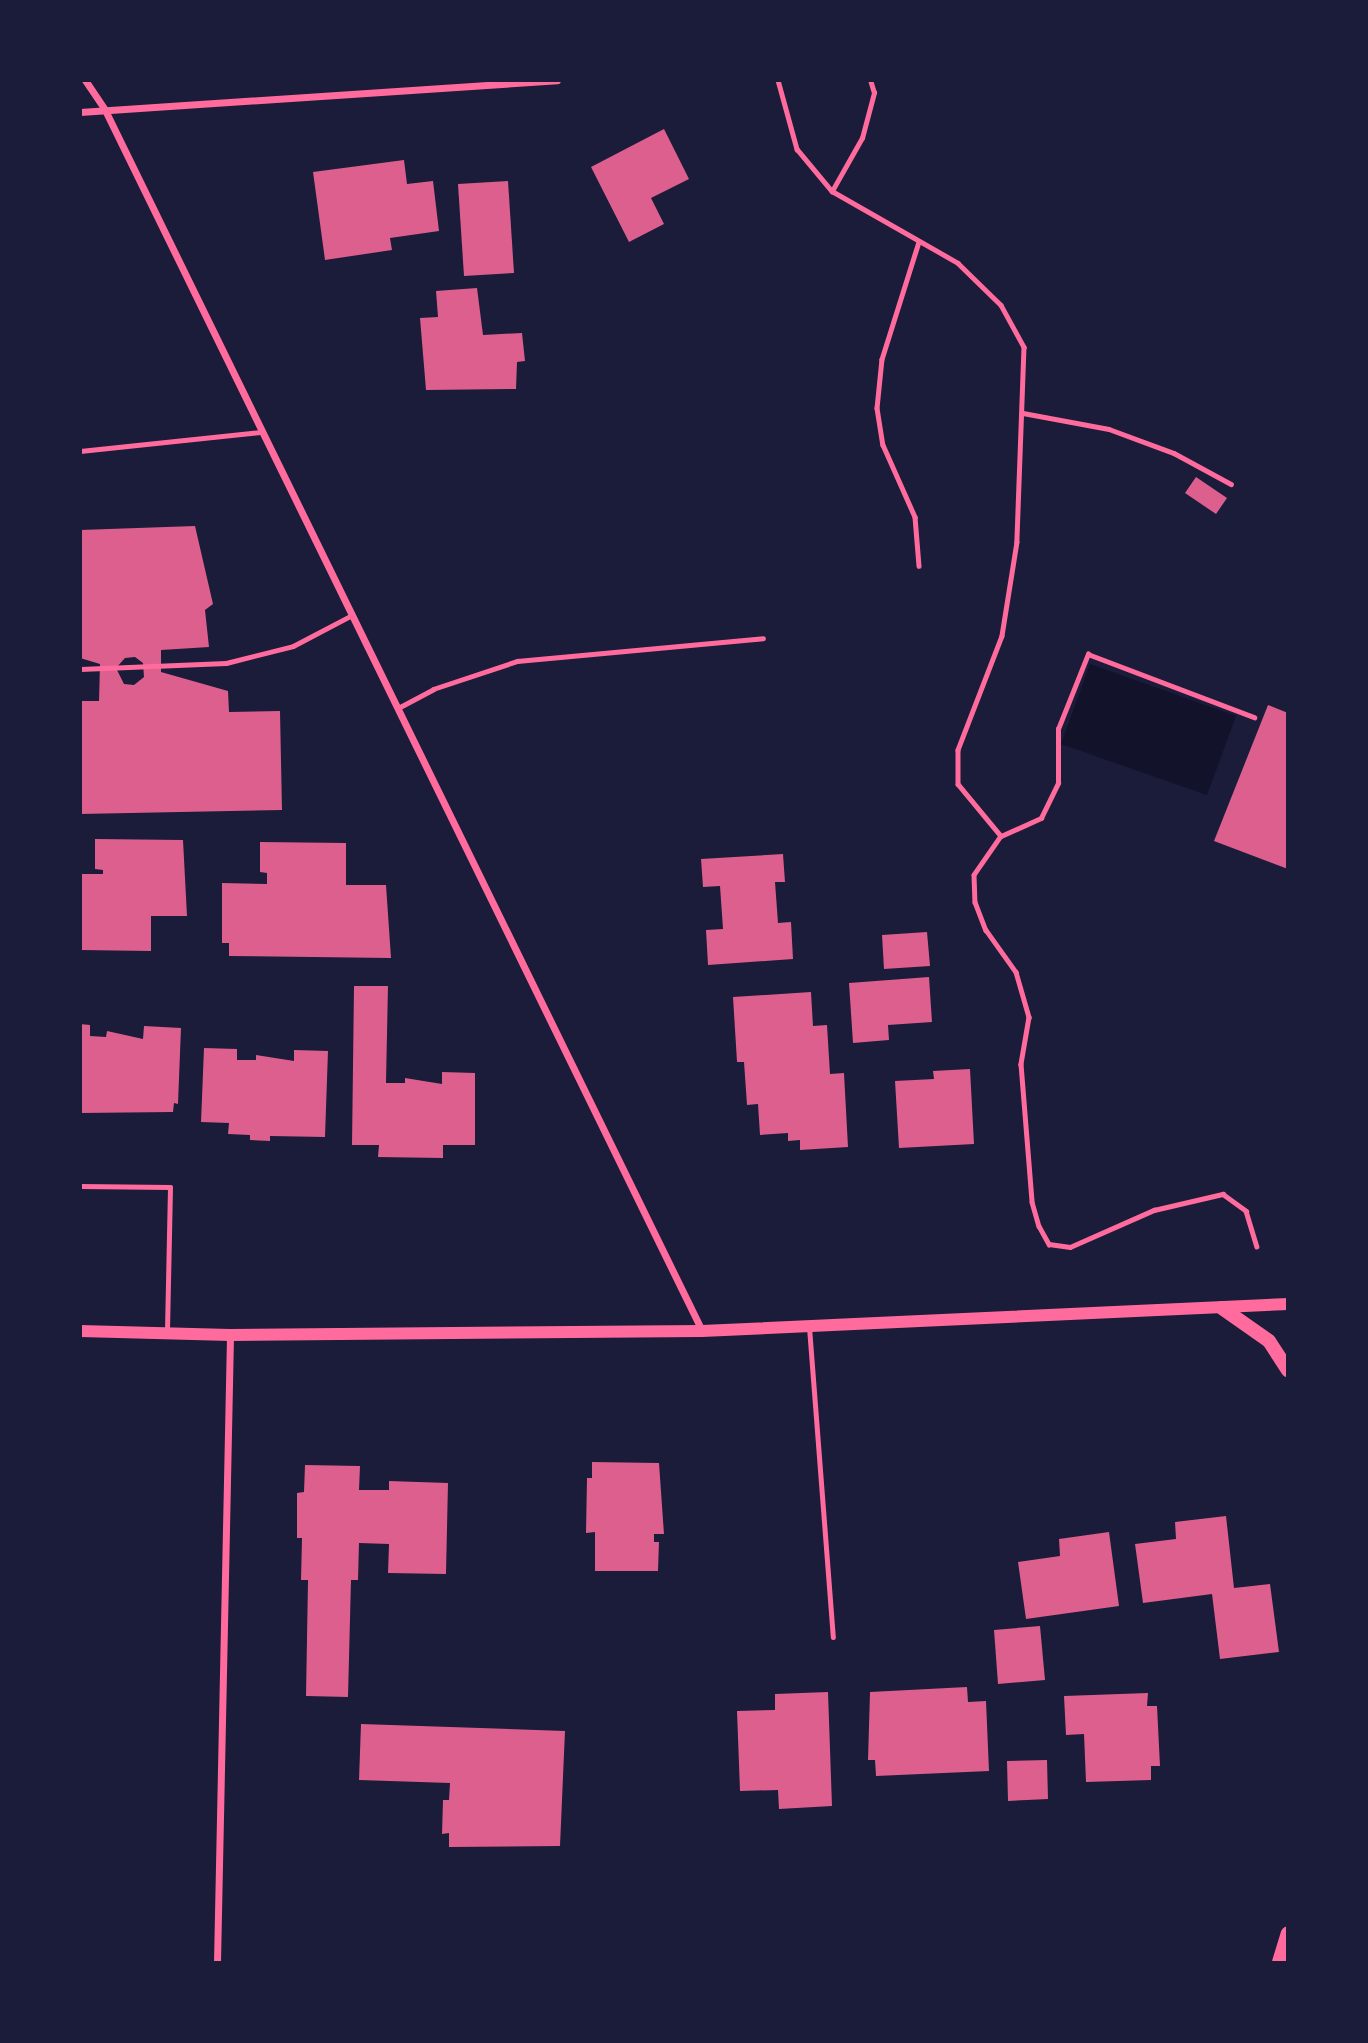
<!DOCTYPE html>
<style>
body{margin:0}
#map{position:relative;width:1368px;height:2043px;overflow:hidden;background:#1b1b3a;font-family:Jost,sans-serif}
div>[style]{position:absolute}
.water>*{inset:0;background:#12122b}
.building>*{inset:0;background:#dd5f8e}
.path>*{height:4.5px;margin:-2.25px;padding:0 2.25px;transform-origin:2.25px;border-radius:2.25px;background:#ff6b9d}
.service>*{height:5px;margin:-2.5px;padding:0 2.5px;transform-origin:2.5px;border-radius:2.5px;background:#ff6b9d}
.minor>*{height:7px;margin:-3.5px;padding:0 3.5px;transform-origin:3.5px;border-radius:3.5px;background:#ff6b9d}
.tertiary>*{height:12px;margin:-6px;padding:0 6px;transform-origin:6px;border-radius:6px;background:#ff6b9d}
.secondary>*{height:14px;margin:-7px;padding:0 7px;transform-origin:7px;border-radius:7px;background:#ff6b9d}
span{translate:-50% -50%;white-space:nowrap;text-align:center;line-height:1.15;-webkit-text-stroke:7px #1b1b3a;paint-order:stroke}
.frame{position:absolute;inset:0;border:82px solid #1b1b3a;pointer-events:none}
</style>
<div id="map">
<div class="water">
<i style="clip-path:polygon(1090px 664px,1236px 716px,1207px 795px,1061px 744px)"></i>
</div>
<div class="building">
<i style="clip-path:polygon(664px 129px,689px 179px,651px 198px,664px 224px,629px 242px,591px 167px)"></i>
<i style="clip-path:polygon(404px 160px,407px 184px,433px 181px,439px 231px,390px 238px,392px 250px,325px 260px,313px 172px)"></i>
<i style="clip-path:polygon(508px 181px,514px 273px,464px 276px,458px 184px)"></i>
<i style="clip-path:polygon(477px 288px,483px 335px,522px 333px,525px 361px,517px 362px,516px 389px,426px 390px,420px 318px,438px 317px,436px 291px)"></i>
<i style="clip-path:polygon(1196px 477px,1227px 498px,1216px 514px,1185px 493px)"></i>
<i style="clip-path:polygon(evenodd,195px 526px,213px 604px,205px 610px,209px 647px,161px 650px,161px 672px,228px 691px,229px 712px,280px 711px,282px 810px,80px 814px,80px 701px,99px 701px,100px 664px,80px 658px,80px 530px,195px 526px,135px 657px,143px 663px,144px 677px,134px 685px,124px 684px,116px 668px,125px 658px,135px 657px)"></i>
<i style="clip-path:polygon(1268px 705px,1288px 713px,1288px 869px,1214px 841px)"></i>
<i style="clip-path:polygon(95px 839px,183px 840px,187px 916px,151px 916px,151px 951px,80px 950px,80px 874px,103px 874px,103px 870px,95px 869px)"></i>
<i style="clip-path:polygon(260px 842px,346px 843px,346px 885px,386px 885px,391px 958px,229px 956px,229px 943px,222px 943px,222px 883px,267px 884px,267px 873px,260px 872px)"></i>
<i style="clip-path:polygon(783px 854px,785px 882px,775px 882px,778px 923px,791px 922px,793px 959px,708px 965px,706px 930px,723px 929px,720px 886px,703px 887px,701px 859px)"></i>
<i style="clip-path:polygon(927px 932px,930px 966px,884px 969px,882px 935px)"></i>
<i style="clip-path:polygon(929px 977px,932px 1022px,888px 1025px,889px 1040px,853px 1043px,849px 983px)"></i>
<i style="clip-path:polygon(354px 986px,388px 986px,386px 1083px,405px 1083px,405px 1078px,442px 1084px,442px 1072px,475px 1073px,475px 1145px,443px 1145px,443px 1158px,378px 1157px,379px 1145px,352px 1145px)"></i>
<i style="clip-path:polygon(811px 992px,813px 1026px,827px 1025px,830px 1074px,844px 1073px,848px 1147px,800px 1150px,800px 1140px,788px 1141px,788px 1133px,760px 1135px,758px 1104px,747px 1105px,744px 1062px,737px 1062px,733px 997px)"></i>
<i style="clip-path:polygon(80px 1024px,90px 1025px,90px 1036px,106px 1037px,107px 1031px,143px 1039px,144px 1026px,181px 1028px,178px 1104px,174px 1103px,173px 1112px,80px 1113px)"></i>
<i style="clip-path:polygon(204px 1048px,237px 1049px,237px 1060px,256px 1060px,256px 1055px,294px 1061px,294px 1050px,328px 1051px,325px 1137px,270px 1136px,270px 1141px,250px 1140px,250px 1135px,228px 1134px,229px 1123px,201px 1122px)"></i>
<i style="clip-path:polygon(970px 1069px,974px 1144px,899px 1148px,895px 1081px,934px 1079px,933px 1071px)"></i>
<i style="clip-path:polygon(592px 1462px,659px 1463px,664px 1534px,654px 1534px,654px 1542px,659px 1542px,658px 1571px,595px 1571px,595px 1532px,586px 1533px,587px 1478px,592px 1478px)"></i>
<i style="clip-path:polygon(305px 1465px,360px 1466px,359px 1490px,389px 1490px,389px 1481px,448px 1483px,446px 1574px,388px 1573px,389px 1544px,359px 1543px,358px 1580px,351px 1580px,348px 1697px,306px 1696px,308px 1580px,301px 1580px,302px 1538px,297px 1538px,297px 1493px,304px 1492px)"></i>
<i style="clip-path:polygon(1226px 1516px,1234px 1588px,1270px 1584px,1279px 1652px,1220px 1659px,1212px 1594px,1143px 1603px,1135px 1544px,1176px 1539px,1175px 1522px)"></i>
<i style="clip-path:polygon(1109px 1532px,1119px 1606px,1026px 1619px,1018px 1562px,1060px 1556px,1059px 1539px)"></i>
<i style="clip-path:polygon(1040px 1626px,1045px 1680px,998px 1684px,994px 1630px)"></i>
<i style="clip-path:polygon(967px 1687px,968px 1702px,986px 1701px,989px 1771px,876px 1776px,875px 1760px,868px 1760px,870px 1692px)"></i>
<i style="clip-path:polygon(828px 1692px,832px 1806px,779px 1809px,778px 1790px,740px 1791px,737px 1711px,775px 1710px,775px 1694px)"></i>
<i style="clip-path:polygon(1148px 1693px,1147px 1706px,1157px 1706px,1160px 1766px,1151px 1766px,1151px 1780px,1086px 1782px,1084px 1734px,1066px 1735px,1064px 1696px)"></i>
<i style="clip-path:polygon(361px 1724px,565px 1731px,560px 1846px,449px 1847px,449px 1833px,442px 1834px,443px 1800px,449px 1800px,450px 1783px,359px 1780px)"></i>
<i style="clip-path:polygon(1047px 1760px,1048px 1799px,1008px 1801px,1007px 1761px)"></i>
</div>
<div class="path">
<i style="left:778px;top:80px;width:72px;rotate:74.6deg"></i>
<i style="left:797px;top:149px;width:55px;rotate:50.2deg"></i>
<i style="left:832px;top:191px;width:145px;rotate:29.7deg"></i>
<i style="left:958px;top:263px;width:60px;rotate:44.3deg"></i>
<i style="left:1001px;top:305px;width:48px;rotate:61.3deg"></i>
<i style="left:1024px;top:347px;width:195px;rotate:92.1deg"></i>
<i style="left:1017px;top:542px;width:95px;rotate:99.1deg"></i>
<i style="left:1002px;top:636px;width:122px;rotate:111.1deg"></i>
<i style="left:958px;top:750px;width:34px;rotate:90deg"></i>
<i style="left:958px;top:784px;width:67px;rotate:50.4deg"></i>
<i style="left:1001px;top:836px;width:47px;rotate:124.7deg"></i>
<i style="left:974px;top:875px;width:27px;rotate:88deg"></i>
<i style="left:975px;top:902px;width:30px;rotate:69deg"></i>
<i style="left:986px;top:930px;width:52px;rotate:54.5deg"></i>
<i style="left:1016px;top:972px;width:47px;rotate:73.9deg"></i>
<i style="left:1029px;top:1017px;width:48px;rotate:99.7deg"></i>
<i style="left:1021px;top:1064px;width:138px;rotate:85.4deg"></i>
<i style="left:1032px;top:1202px;width:25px;rotate:74deg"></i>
<i style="left:1039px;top:1226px;width:21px;rotate:61deg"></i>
<i style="left:1049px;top:1244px;width:21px;rotate:8deg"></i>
<i style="left:1070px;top:1247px;width:92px;rotate:-23.8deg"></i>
<i style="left:1154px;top:1210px;width:71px;rotate:-13.1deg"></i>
<i style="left:1223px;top:1194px;width:29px;rotate:36deg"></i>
<i style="left:1246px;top:1211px;width:37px;rotate:73deg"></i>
<i style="left:832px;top:191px;width:61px;rotate:-60.5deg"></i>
<i style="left:862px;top:138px;width:47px;rotate:-75.1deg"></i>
<i style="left:874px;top:93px;width:14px;rotate:-107deg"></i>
<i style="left:919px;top:242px;width:123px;rotate:107.5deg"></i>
<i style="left:882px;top:359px;width:49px;rotate:95.8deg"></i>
<i style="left:877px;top:408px;width:37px;rotate:81deg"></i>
<i style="left:883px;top:445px;width:79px;rotate:66deg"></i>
<i style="left:915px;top:517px;width:49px;rotate:85.3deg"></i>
<i style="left:1023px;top:413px;width:87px;rotate:10.5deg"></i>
<i style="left:1109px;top:429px;width:69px;rotate:20.3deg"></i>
<i style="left:1174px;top:453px;width:65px;rotate:28.5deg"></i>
<i style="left:1001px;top:836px;width:44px;rotate:-24.2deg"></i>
<i style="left:1041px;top:818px;width:39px;rotate:-64deg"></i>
<i style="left:1058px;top:783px;width:54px;rotate:-90deg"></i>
<i style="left:1058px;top:729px;width:81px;rotate:-68.2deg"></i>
<i style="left:1088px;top:654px;width:178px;rotate:20.8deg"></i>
</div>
<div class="service">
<i style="left:80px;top:451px;width:183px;rotate:-6deg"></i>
<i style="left:80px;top:669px;width:146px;rotate:-2.4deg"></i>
<i style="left:226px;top:663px;width:69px;rotate:-14.2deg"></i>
<i style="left:293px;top:646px;width:67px;rotate:-27.7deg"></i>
<i style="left:398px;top:708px;width:40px;rotate:-28deg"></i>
<i style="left:433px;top:689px;width:89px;rotate:-18.4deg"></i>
<i style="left:517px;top:661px;width:247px;rotate:-5.3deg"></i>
<i style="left:80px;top:1186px;width:90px;rotate:0.6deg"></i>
<i style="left:170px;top:1187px;width:147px;rotate:91.2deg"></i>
<i style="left:809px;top:1327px;width:311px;rotate:85.6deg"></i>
</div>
<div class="minor">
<i style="left:85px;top:80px;width:36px;rotate:56deg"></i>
<i style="left:105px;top:110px;width:1359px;rotate:63.94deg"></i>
<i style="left:80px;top:112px;width:478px;rotate:-3.8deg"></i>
<i style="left:217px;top:1962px;width:627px;rotate:-88.81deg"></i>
</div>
<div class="tertiary">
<i style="left:80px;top:1331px;width:150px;rotate:1.5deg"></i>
<i style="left:230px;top:1335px;width:472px;rotate:-0.5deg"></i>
<i style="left:702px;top:1331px;width:587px;rotate:-2.64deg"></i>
</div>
<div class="secondary">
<i style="left:1222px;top:1308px;width:57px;rotate:35.1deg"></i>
<i style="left:1269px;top:1341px;width:35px;rotate:57deg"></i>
<i style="left:1279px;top:1962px;width:30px;rotate:-73deg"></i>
</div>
<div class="frame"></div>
</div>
